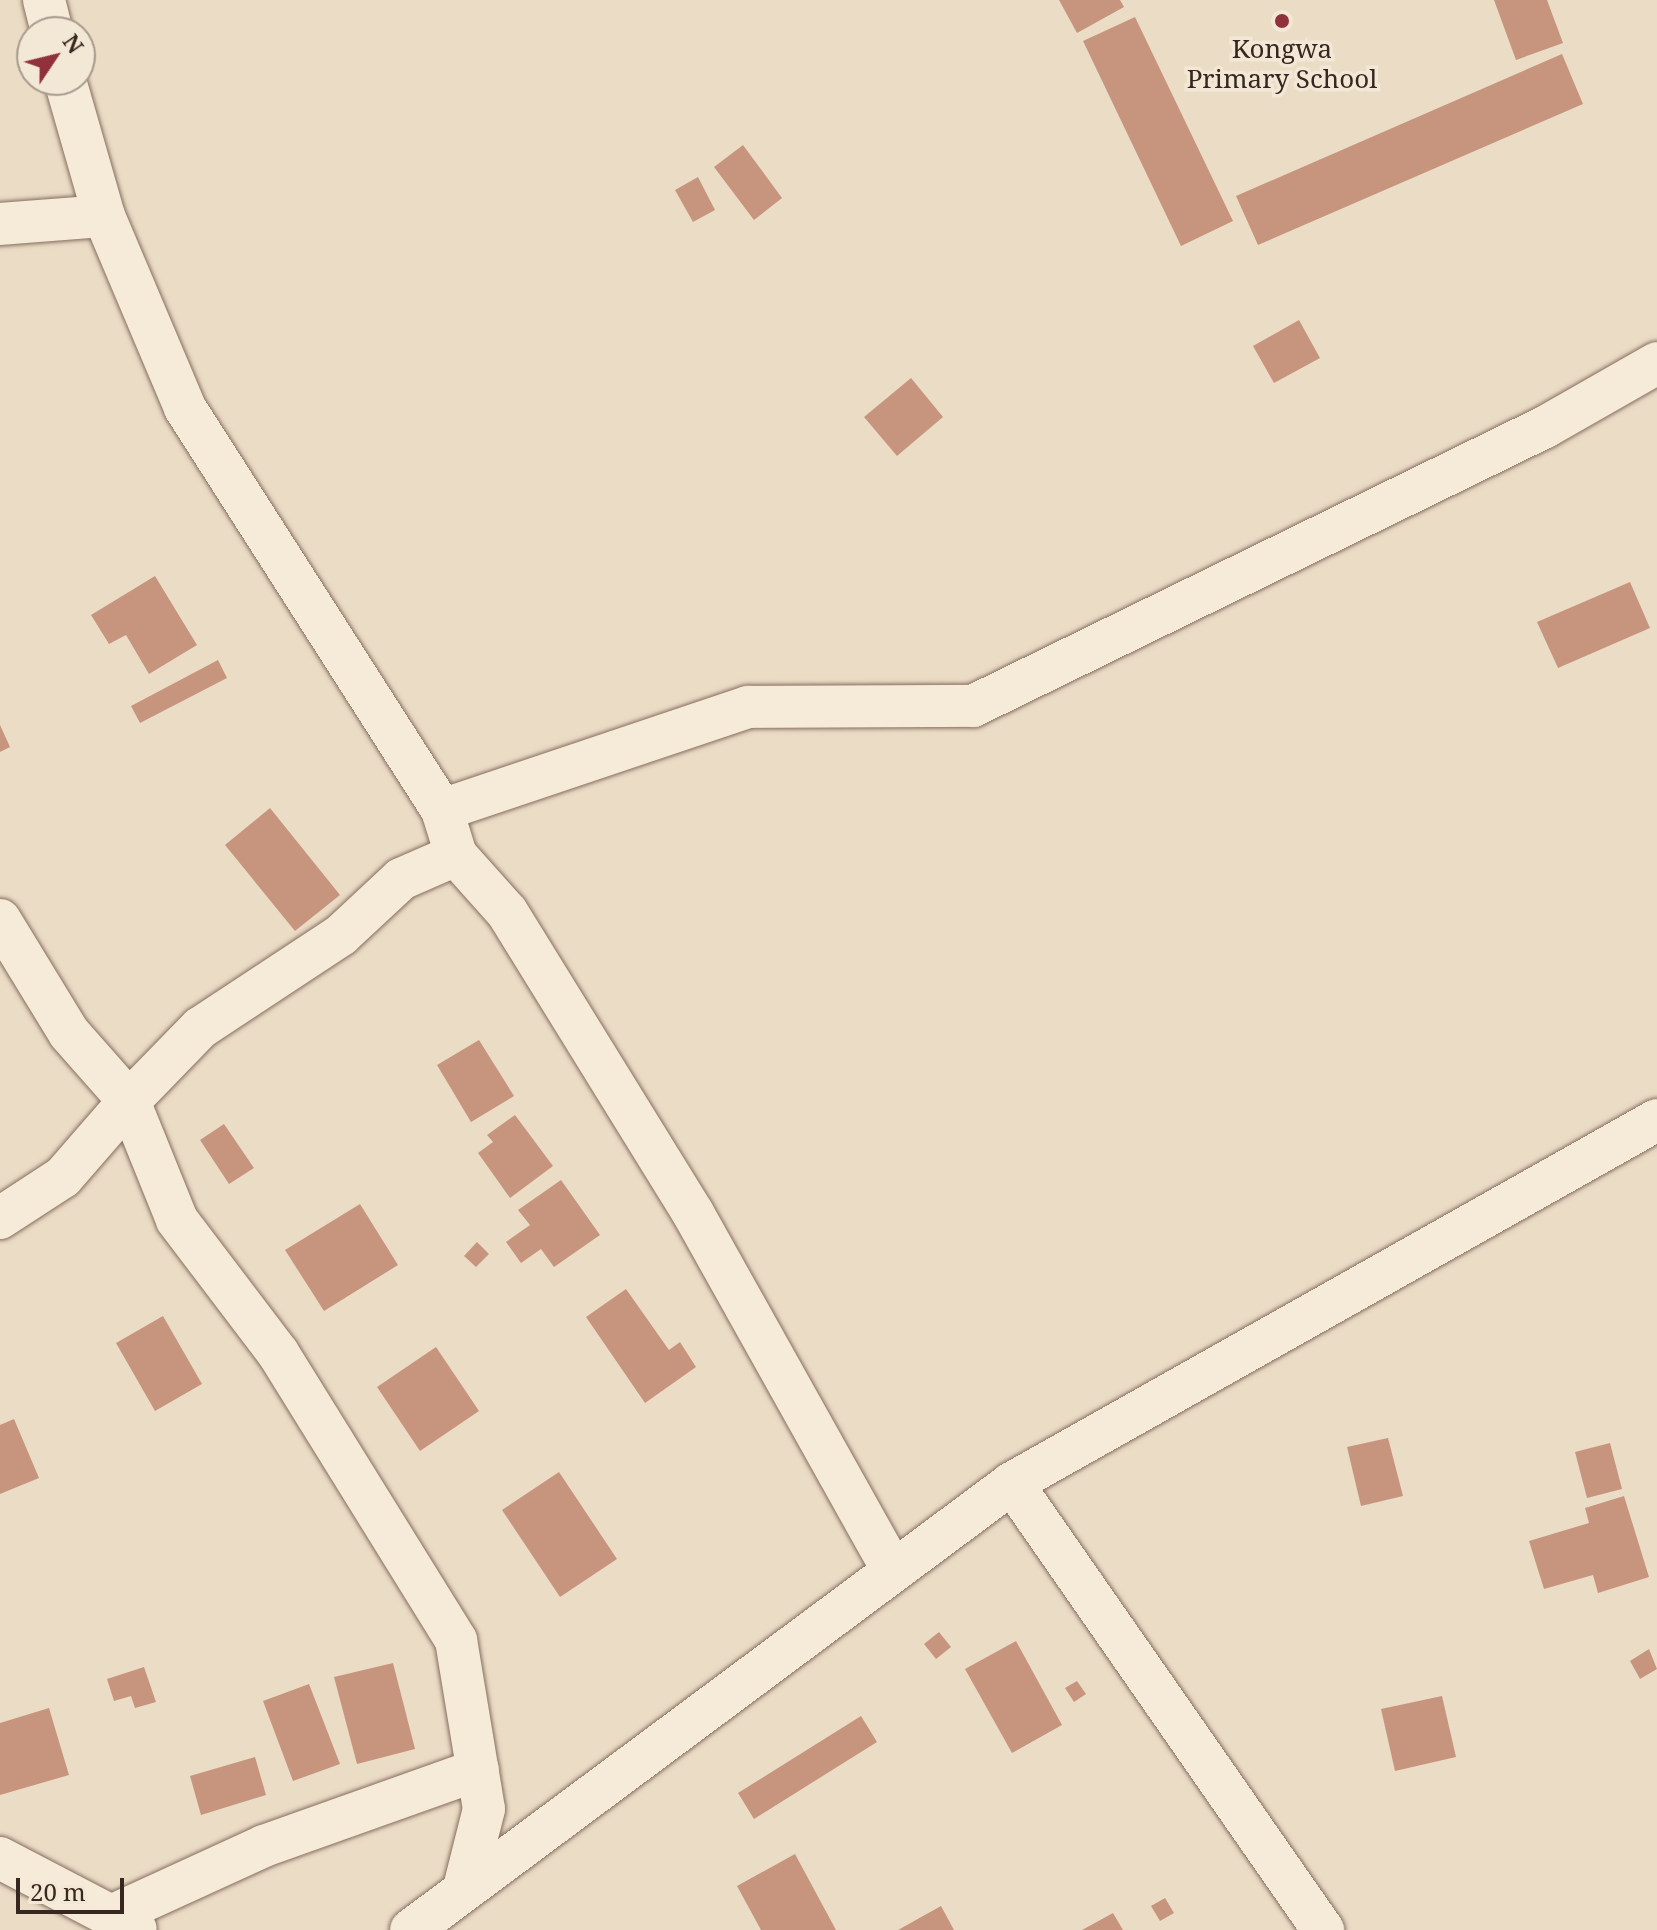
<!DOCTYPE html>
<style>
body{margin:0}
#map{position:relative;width:1657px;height:1930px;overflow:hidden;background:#ebdcc6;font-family:"Noto Serif",serif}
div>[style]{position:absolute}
.building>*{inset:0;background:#c7957e}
.roads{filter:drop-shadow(0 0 2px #856e5d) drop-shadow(0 0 2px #856e5d)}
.minor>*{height:42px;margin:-21px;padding:0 21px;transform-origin:21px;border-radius:21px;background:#f6ead8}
.dots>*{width:22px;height:22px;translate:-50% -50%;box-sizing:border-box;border:4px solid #f3e7d5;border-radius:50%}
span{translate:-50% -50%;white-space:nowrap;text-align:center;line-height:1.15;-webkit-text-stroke:7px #f3e7d5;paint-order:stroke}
.poi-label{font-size:26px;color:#362820}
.north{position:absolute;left:16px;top:16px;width:80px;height:80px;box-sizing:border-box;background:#f3e7d5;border:2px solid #a79b8d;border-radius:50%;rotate:55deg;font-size:22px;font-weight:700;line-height:32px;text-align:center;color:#362820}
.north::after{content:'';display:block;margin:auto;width:28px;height:36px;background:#90313b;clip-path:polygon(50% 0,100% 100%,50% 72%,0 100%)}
.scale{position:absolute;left:16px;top:1878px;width:108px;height:36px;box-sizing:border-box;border:4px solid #362820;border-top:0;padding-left:10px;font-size:24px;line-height:28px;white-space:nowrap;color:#362820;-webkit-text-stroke:6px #f3e7d5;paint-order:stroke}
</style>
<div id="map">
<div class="building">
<i style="clip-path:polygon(1059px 0,1120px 0,1124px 7px,1077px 33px)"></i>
<i style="clip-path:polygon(1494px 0,1547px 0,1563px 43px,1516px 60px)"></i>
<i style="clip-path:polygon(1135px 17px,1233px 221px,1181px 246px,1083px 41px)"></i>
<i style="clip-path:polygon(1562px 54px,1583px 104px,1258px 245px,1236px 196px)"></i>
<i style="clip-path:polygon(743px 145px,782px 198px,754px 220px,714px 167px)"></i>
<i style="clip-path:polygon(698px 177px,715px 210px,693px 222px,675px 190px)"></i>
<i style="clip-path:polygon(1299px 320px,1320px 358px,1274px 383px,1253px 346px)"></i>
<i style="clip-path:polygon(911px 378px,943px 417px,897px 456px,864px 417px)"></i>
<i style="clip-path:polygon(155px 576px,197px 645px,149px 674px,126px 635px,109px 644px,91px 615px)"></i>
<i style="clip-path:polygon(1630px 582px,1650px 628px,1558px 668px,1537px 622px)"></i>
<i style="clip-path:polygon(218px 660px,227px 678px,140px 723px,131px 706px)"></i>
<i style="clip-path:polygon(0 725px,10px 747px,0 752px)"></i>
<i style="clip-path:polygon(270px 808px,340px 895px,295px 931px,225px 845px)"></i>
<i style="clip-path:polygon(479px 1040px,514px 1096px,471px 1122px,437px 1065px)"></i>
<i style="clip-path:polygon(515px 1115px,553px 1166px,510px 1198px,478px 1153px,493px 1142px,487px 1135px)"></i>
<i style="clip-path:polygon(224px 1124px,254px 1168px,229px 1184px,200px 1140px)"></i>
<i style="clip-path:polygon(561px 1180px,600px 1235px,554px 1267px,541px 1249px,521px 1263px,506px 1242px,530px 1225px,518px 1210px)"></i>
<i style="clip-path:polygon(360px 1204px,398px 1265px,324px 1311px,285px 1250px)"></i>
<i style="clip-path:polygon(477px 1242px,489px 1254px,476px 1267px,464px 1256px)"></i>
<i style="clip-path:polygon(626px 1289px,669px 1350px,680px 1342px,696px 1367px,645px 1403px,586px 1317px)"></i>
<i style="clip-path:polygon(163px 1316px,202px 1384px,155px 1411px,116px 1343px)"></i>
<i style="clip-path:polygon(436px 1347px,479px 1411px,420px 1451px,377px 1387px)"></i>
<i style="clip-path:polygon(14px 1419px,39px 1478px,0 1494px,0 1425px)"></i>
<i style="clip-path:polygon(1388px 1438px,1403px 1496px,1361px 1506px,1347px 1447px)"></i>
<i style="clip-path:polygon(1610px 1443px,1622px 1489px,1587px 1498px,1575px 1452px)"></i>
<i style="clip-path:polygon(559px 1472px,617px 1559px,560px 1597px,502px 1510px)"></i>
<i style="clip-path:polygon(1624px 1496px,1649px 1577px,1598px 1593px,1593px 1575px,1544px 1589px,1529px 1541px,1589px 1523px,1585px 1508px)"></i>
<i style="clip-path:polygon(939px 1632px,951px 1647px,936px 1659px,924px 1644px)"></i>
<i style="clip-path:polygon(1016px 1641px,1062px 1725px,1012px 1753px,965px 1669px)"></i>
<i style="clip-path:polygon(1649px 1649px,1657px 1669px,1640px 1679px,1630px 1661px)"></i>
<i style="clip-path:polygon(393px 1663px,415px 1749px,357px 1764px,334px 1677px)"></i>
<i style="clip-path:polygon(144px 1667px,156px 1702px,135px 1708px,131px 1696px,114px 1701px,107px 1679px)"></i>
<i style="clip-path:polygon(1077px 1681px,1086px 1694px,1074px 1702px,1065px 1688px)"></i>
<i style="clip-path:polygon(309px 1684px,340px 1764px,293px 1781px,263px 1701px)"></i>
<i style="clip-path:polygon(1442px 1696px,1456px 1757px,1395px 1771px,1381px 1709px)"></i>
<i style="clip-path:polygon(49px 1708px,69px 1775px,0 1795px,0 1723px)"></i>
<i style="clip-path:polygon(861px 1716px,877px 1742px,754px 1819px,738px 1793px)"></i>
<i style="clip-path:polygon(255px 1757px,266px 1795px,201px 1815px,190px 1776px)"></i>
<i style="clip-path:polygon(795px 1854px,836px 1930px,761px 1930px,737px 1886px)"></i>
<i style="clip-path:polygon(1165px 1898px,1174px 1913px,1160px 1921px,1151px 1906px)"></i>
<i style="clip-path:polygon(941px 1906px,954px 1930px,898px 1930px)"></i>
<i style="clip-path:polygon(1113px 1913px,1123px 1930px,1082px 1930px)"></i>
</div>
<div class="roads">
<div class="minor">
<i style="left:44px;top:0;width:33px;rotate:76deg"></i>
<i style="left:65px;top:80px;width:141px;rotate:74deg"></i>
<i style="left:104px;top:216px;width:208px;rotate:67.1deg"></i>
<i style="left:185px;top:408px;width:477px;rotate:57.4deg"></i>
<i style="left:442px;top:810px;width:47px;rotate:72.7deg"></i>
<i style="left:456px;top:855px;width:76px;rotate:48.2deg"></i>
<i style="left:507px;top:912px;width:354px;rotate:58.3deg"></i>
<i style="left:693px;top:1213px;width:406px;rotate:60.8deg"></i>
<i style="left:0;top:224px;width:104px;rotate:-4.4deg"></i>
<i style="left:442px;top:810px;width:323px;rotate:-18.6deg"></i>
<i style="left:748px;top:707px;width:225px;rotate:-0.3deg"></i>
<i style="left:973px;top:706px;width:636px;rotate:-26deg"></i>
<i style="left:1545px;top:427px;width:129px;rotate:-29.7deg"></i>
<i style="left:0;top:920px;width:132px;rotate:58.6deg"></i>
<i style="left:69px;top:1033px;width:91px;rotate:48.6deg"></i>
<i style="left:129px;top:1101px;width:102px;rotate:-45.8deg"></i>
<i style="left:200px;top:1028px;width:169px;rotate:-33.4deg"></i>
<i style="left:341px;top:935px;width:82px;rotate:-43deg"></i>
<i style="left:401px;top:879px;width:60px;rotate:-23.6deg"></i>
<i style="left:0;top:1218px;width:75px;rotate:-33.1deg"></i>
<i style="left:63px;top:1177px;width:101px;rotate:-49deg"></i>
<i style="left:129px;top:1101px;width:128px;rotate:68deg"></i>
<i style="left:177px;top:1220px;width:167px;rotate:52.8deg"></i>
<i style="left:278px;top:1353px;width:338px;rotate:58.2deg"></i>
<i style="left:456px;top:1640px;width:171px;rotate:80.6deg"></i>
<i style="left:484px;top:1809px;width:81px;rotate:104.2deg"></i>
<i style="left:1012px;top:1483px;width:545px;rotate:55.17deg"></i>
<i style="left:0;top:1858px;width:153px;rotate:27.6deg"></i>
<i style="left:111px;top:1916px;width:168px;rotate:-24.6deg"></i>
<i style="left:264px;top:1846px;width:227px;rotate:-19.6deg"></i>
<i style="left:411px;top:1930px;width:749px;rotate:-36.64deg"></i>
<i style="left:1012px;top:1483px;width:740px;rotate:-29.37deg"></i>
</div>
</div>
<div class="dots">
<i style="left:1282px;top:21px;background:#90313b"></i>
</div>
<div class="poi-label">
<span style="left:1282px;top:64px">Kongwa<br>Primary School</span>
</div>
<div class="north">N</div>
<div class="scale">20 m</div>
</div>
